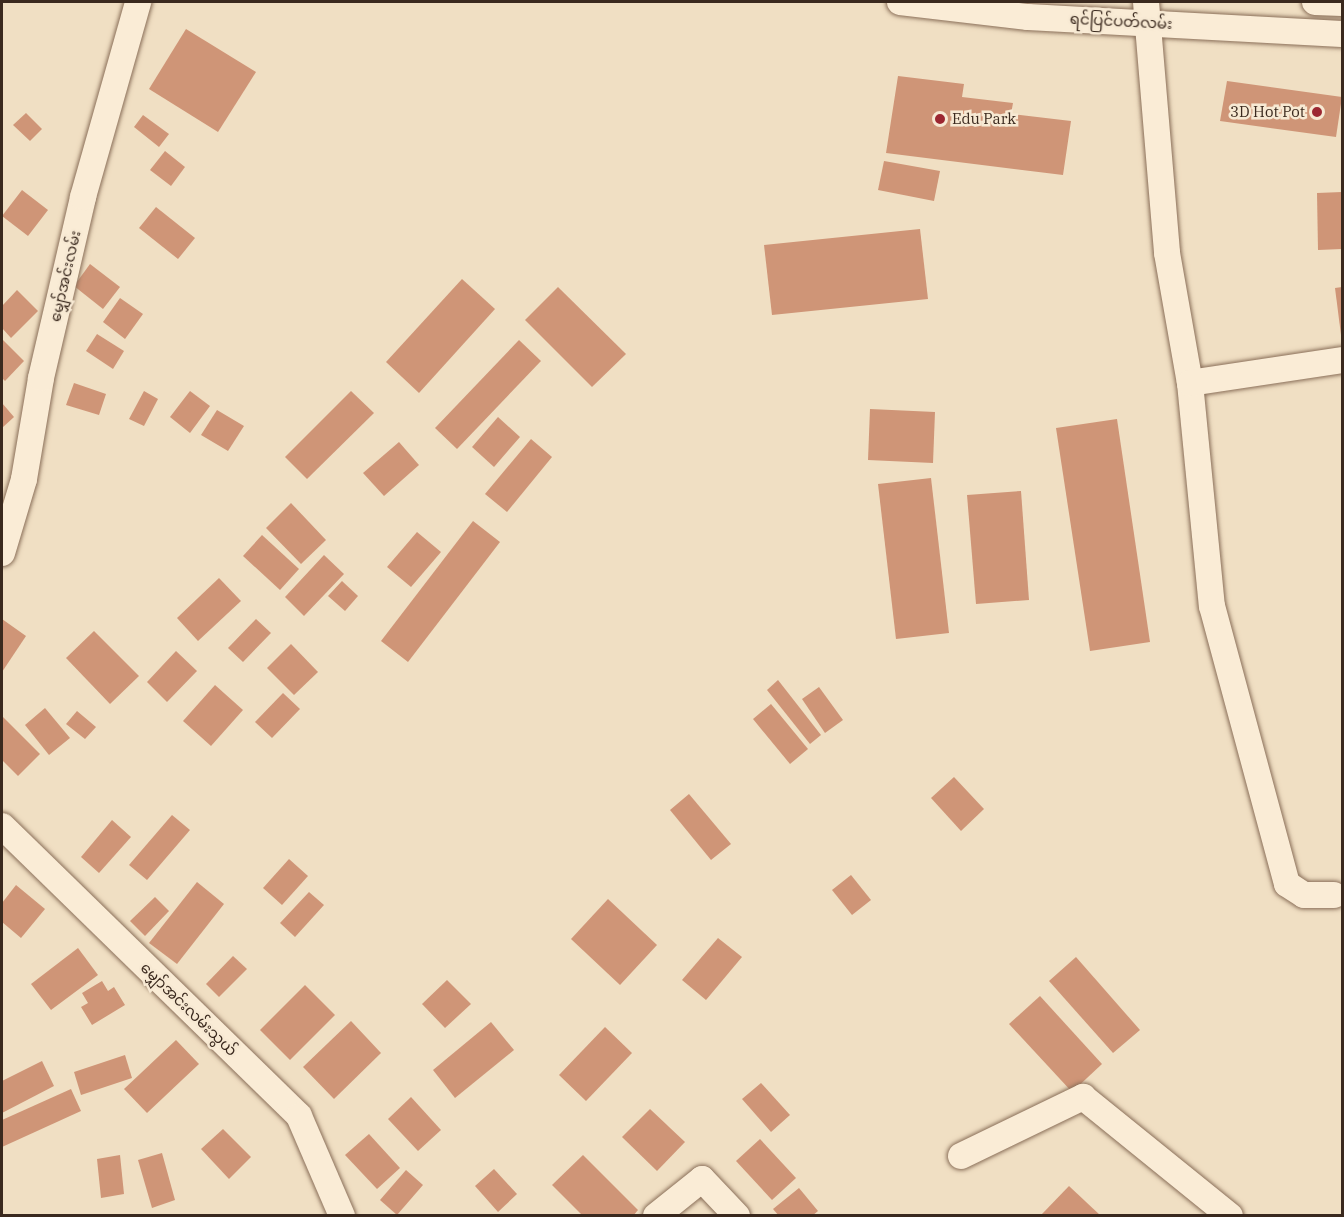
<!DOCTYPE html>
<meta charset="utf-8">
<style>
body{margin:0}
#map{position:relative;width:1344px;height:1217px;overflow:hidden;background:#f0dfc3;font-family:"IBM Plex Serif","Noto Sans Myanmar",serif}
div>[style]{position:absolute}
.building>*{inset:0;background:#cf9577}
.roads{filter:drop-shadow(0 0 2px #8a6f59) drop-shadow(0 0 2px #8a6f59)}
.minor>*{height:26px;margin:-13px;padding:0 13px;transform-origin:13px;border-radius:13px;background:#faecd6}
.dots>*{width:16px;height:16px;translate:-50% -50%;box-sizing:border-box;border:3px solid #f7e9d3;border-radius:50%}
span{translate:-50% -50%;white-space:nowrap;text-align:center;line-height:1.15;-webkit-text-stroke:5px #f7e9d3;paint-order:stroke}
.street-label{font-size:15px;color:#3a291e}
.poi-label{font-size:15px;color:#3a291e}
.right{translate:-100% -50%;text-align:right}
.left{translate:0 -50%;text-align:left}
.frame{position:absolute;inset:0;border:3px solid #3a291e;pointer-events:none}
</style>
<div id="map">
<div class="building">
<i style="clip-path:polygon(186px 29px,256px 72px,218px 132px,149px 89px)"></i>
<i style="clip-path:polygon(898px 76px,964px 84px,962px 97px,1013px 103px,1011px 114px,1071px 121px,1063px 175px,886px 153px)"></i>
<i style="clip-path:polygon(1227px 81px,1342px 97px,1336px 137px,1220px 121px)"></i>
<i style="clip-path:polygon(26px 113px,42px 129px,30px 141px,13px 125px)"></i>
<i style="clip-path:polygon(143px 115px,169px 134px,159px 147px,134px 127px)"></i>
<i style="clip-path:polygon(165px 151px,185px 167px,171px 186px,150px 170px)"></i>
<i style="clip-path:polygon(884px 161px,940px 171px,934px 201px,878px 190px)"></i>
<i style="clip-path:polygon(22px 190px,48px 210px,28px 236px,2px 216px)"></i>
<i style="clip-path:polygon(1342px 192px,1342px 249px,1318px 250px,1317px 193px)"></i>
<i style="clip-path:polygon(156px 207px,195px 238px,178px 259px,139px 228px)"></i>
<i style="clip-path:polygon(920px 229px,928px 299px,772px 315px,764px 245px)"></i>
<i style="clip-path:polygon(90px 264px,120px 287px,103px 309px,74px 286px)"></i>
<i style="clip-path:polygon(462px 279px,495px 309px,419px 393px,386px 362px)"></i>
<i style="clip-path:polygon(558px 287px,626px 354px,592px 387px,525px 320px)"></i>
<i style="clip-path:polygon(1342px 287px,1342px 335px,1341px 335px,1335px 288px)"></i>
<i style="clip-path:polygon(17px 290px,38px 311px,11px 338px,2px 328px,2px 306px)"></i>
<i style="clip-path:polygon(120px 298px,143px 314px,125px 339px,103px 322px)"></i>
<i style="clip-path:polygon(97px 334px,124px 351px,113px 369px,86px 351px)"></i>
<i style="clip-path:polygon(2px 339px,24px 361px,5px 381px,2px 378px)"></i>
<i style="clip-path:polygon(519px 340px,541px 361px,457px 449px,435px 428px)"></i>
<i style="clip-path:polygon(74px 383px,106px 394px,99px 415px,66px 405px)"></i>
<i style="clip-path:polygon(144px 391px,158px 399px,144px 426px,129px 419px)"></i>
<i style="clip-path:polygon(190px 391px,210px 406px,190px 433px,170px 417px)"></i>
<i style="clip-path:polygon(351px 391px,374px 413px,307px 479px,285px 457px)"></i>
<i style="clip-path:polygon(2px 403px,14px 417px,2px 428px)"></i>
<i style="clip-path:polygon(870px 409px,935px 412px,933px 463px,868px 460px)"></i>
<i style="clip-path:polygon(217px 410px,244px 426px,228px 451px,201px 435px)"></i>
<i style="clip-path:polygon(498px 417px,520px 437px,494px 467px,472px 447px)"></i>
<i style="clip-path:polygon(1117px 419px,1150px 642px,1090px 651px,1056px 428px)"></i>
<i style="clip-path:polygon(531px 439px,552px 457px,507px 512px,485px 494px)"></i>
<i style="clip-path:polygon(399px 442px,419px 465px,384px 496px,363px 473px)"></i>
<i style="clip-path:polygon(931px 478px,949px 633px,896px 639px,878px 484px)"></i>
<i style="clip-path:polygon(1021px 491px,1029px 600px,976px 604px,967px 495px)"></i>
<i style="clip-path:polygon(291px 503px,326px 540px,301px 564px,266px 528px)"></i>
<i style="clip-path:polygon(473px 521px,500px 542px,408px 662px,381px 641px)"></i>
<i style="clip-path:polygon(417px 532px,441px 552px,411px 587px,387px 567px)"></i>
<i style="clip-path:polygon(262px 535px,299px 569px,280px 590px,243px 556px)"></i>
<i style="clip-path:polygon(324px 555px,344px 574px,304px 616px,285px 597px)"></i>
<i style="clip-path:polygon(219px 578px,241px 601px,198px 641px,177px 618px)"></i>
<i style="clip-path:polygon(342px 581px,358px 596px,345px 611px,328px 596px)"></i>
<i style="clip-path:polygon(2px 619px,26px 636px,2px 672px)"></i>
<i style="clip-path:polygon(256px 619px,271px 633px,243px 662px,228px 648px)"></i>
<i style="clip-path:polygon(94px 631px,139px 676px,110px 704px,66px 658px)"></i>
<i style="clip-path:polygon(291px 644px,318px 672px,294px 695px,267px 668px)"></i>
<i style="clip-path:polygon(176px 651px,197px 671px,167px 702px,147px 682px)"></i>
<i style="clip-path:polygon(778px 680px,821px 735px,810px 744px,767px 690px)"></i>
<i style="clip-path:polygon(215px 685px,243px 710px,211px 746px,183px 721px)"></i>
<i style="clip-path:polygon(819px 687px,843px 720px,825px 733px,802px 699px)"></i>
<i style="clip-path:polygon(283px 693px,300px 709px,272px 738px,255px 722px)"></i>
<i style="clip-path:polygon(771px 704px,808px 749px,790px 764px,753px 719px)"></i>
<i style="clip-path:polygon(45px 708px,70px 738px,49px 755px,25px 725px)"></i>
<i style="clip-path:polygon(77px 711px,96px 727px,85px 739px,66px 724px)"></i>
<i style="clip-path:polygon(2px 716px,40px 754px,18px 776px,2px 760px)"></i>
<i style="clip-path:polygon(954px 777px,984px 809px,961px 831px,931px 798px)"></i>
<i style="clip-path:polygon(689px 794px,731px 844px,711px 860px,670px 810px)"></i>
<i style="clip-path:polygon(172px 815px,190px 830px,147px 880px,129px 865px)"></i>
<i style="clip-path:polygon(112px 820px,131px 837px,99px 873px,81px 857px)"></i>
<i style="clip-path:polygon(289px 859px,308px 876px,282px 905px,263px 888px)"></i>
<i style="clip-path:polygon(851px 875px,871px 900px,852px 915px,832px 890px)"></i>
<i style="clip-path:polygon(197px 882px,224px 904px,177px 964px,149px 943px)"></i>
<i style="clip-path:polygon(16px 885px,45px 909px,21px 938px,2px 922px,2px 903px)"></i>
<i style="clip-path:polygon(309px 892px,324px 905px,295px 937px,280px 923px)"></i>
<i style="clip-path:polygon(155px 897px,169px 911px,145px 936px,130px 921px)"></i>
<i style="clip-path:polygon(608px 899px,657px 945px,620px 985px,571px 939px)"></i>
<i style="clip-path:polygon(718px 938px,742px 957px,706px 1000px,682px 980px)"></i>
<i style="clip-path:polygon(78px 948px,98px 975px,51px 1010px,31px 984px)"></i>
<i style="clip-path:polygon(233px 956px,247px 969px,219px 997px,206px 984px)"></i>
<i style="clip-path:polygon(1076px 957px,1140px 1030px,1113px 1053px,1049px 981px)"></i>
<i style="clip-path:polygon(447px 980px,471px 1004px,445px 1028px,422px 1004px)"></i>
<i style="clip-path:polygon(102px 981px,108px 991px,114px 987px,125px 1005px,92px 1025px,81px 1007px,88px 1003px,82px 993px)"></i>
<i style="clip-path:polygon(305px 985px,335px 1015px,290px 1060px,260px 1030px)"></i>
<i style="clip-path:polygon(1040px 996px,1102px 1064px,1072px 1092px,1009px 1024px)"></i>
<i style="clip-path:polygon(351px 1021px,381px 1053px,334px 1099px,303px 1067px)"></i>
<i style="clip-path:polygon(491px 1022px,514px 1050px,455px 1098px,433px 1070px)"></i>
<i style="clip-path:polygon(605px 1027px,632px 1053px,586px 1101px,559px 1075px)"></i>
<i style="clip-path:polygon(176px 1040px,199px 1064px,147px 1113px,124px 1089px)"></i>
<i style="clip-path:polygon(125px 1055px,132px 1078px,81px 1095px,74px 1072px)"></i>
<i style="clip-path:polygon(42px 1061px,54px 1086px,2px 1113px,2px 1081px)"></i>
<i style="clip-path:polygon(761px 1083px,790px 1115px,771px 1132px,742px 1099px)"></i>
<i style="clip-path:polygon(71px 1089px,81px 1111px,2px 1147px,2px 1120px)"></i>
<i style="clip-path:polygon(411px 1097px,441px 1130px,418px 1151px,388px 1119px)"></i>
<i style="clip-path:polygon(650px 1109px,685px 1142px,657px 1171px,622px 1137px)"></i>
<i style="clip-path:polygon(223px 1129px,251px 1157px,229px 1179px,201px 1149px)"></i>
<i style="clip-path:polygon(369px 1134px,400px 1168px,377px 1189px,345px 1155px)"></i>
<i style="clip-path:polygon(760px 1139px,796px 1178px,772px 1200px,736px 1161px)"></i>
<i style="clip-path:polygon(162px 1153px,175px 1200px,152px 1208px,138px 1160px)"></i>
<i style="clip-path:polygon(120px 1155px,124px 1194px,101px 1198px,97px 1159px)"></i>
<i style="clip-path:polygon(583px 1155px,638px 1210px,633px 1216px,583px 1216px,552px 1185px)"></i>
<i style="clip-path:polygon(494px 1169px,517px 1194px,498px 1212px,475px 1186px)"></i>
<i style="clip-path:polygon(406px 1170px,423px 1185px,397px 1215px,380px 1200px)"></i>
<i style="clip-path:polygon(1069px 1186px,1101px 1216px,1042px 1214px)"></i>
<i style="clip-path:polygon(799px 1188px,818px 1211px,812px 1216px,779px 1216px,773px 1209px)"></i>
</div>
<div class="roads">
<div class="minor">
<i style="left:900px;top:2px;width:129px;rotate:6.7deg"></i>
<i style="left:1028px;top:17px;width:314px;rotate:3.1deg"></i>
<i style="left:1146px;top:2px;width:252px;rotate:85.2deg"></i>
<i style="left:1167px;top:253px;width:132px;rotate:80deg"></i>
<i style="left:1190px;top:383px;width:224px;rotate:84.4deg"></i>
<i style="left:1212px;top:606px;width:288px;rotate:74.9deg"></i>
<i style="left:1287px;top:884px;width:20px;rotate:33deg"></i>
<i style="left:1304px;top:895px;width:30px"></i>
<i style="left:1315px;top:2px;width:27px;rotate:2deg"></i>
<i style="left:1190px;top:383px;width:154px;rotate:-8.6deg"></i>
<i style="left:2px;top:553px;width:77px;rotate:-73.4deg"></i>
<i style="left:24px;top:479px;width:102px;rotate:-80.4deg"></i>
<i style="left:41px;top:378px;width:186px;rotate:-76.9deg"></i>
<i style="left:83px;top:197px;width:203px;rotate:-74.2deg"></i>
<i style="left:2px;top:826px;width:415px;rotate:44.3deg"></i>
<i style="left:299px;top:1116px;width:109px;rotate:66.7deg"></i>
<i style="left:961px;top:1156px;width:136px;rotate:-25.8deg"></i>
<i style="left:1083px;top:1097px;width:189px;rotate:39deg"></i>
<i style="left:656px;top:1216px;width:59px;rotate:-38.8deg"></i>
<i style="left:702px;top:1179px;width:51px;rotate:46.6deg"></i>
</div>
</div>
<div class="dots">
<i style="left:1317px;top:112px;background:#9c2731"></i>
<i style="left:940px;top:119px;background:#9c2731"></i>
</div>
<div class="street-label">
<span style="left:1121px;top:21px;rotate:3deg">ရင်ပြင်ပတ်လမ်း</span>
<span style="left:65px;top:276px;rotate:-77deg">မျှော်အင်းလမ်း</span>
<span style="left:189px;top:1009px;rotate:44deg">မျှော်အင်းလမ်းသွယ်</span>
</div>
<div class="poi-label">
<span class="right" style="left:1305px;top:112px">3D Hot Pot</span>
<span class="left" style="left:952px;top:119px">Edu Park</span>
</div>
<div class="frame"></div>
</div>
